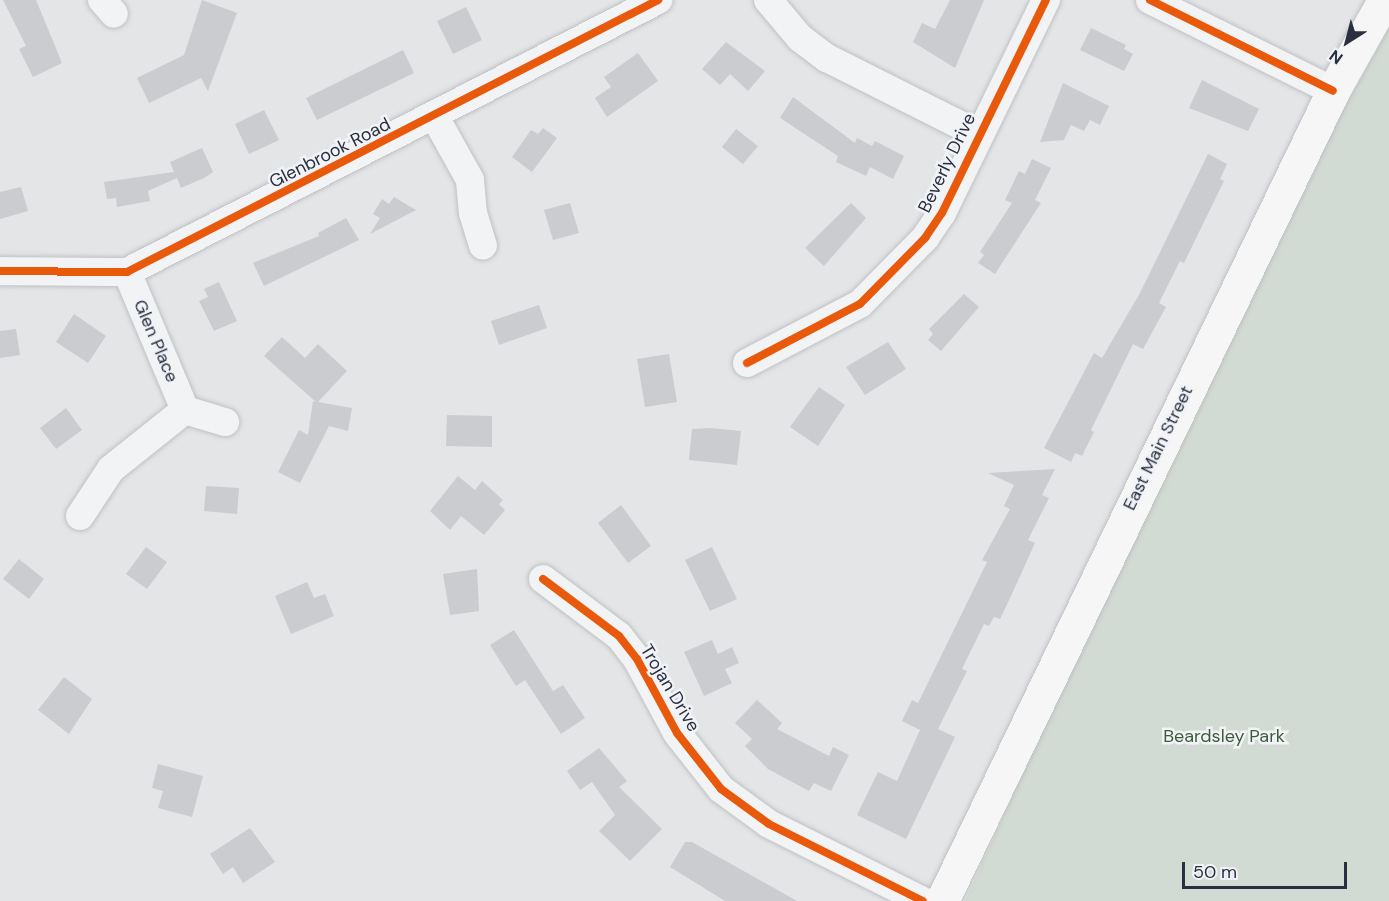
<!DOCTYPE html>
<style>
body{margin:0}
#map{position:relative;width:1389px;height:901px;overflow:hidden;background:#e3e5e7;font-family:"DM Sans",sans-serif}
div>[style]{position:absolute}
.green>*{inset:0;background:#d2dbd3}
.building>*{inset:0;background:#caccd0}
.roads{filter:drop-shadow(0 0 2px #c0c1c4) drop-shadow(0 0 2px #c0c1c4)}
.minor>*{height:28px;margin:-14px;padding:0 14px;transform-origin:14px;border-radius:14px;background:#f2f3f5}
.major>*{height:33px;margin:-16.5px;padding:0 16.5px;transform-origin:16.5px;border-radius:16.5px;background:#f6f6f7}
.cycleway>*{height:8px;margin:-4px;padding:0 4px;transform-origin:4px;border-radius:4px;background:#e8590c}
span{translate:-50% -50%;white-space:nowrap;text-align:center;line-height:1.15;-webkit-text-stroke:5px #f1f3f7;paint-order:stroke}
.street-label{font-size:18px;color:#2a3040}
.park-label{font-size:18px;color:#3b5c38}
.north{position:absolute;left:1317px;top:12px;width:60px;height:60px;-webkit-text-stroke:4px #f1f3f7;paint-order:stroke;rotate:216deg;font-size:16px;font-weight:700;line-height:24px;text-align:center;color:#2a3040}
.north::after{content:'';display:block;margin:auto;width:21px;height:27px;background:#2a3040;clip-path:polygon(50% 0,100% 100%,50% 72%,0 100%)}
.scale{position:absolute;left:1182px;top:862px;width:165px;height:27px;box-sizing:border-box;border:3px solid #2a3040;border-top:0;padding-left:8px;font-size:18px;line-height:21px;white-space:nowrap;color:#2a3040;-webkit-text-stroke:4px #f1f3f7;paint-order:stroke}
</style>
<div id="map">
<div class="green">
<i style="clip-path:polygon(1389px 11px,1389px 901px,965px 901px,1038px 740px)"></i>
</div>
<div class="building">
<i style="clip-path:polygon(3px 0,36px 0,62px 63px,33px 77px,19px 49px,26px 46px)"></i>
<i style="clip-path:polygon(202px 0,237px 13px,208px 91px,201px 78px,149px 103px,137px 78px,184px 55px)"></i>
<i style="clip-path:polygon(950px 0,984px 0,955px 68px,913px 42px,922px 23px,935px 29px)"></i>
<i style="clip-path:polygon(466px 7px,482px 40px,453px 54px,437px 21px)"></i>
<i style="clip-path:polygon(1091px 28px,1126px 45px,1124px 49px,1133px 54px,1124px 71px,1080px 50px)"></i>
<i style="clip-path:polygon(726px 42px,765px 71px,748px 91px,730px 74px,720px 85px,702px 69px)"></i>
<i style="clip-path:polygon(403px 50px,414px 73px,317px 120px,306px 98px)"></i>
<i style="clip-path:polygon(638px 53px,658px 81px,607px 117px,595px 98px,611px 87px,604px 77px)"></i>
<i style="clip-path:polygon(1202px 80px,1259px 109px,1248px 131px,1189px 108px)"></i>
<i style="clip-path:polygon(1063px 83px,1109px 106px,1100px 125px,1090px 120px,1084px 131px,1071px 125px,1064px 140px,1040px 142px)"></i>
<i style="clip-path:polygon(793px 97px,855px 143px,857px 138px,872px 146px,875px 141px,904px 156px,893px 179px,870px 167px,866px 176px,836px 162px,838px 156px,780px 118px)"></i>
<i style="clip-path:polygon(264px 110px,279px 140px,249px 154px,235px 124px)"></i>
<i style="clip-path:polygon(543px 128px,557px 138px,532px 172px,512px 157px,531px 130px,538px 134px)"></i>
<i style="clip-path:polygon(736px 129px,758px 146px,743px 164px,722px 147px)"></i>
<i style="clip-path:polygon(202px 148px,213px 172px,204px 178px,181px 188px,177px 178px,148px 191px,150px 201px,117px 207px,116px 198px,107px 199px,104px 182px,174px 172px,170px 162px)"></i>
<i style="clip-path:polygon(1208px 154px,1227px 164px,1220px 179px,1224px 181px,1184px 263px,1180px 261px,1159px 303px,1166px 307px,1143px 349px,1133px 344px,1091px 430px,1094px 432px,1082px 456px,1075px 453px,1071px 462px,1044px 448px,1094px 353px,1102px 358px,1140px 293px)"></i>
<i style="clip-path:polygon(1032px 159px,1051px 168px,1035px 200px,1041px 203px,995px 274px,978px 263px,984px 255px,980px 252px,1012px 203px,1005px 200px,1019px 171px,1025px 174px)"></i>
<i style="clip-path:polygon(21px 187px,28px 211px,0 219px,0 192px)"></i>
<i style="clip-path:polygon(394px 197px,416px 210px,370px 234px,380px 218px,373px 214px,382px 199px,389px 204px)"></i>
<i style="clip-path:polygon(570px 203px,579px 233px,553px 240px,544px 210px)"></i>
<i style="clip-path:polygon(851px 203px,866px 218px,824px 266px,805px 248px)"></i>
<i style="clip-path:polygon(346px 218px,359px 240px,264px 286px,253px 263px,319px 236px,318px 233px)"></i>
<i style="clip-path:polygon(219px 282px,237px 321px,214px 331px,199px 301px,208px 297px,204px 289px)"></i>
<i style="clip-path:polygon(964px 294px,979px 307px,941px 351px,928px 340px,933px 334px,929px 329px)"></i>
<i style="clip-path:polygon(539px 305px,547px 328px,499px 345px,491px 321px)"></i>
<i style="clip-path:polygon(74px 314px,106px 336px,88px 363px,56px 342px)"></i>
<i style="clip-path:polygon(16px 329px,20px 355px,0 358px,0 331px)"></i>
<i style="clip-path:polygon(282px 337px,305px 358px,318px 344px,347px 371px,318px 402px,352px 408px,348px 431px,329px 426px,300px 483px,278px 472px,299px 430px,308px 435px,313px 401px,316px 402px,264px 356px)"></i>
<i style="clip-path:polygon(888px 342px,906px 369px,865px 395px,846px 367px)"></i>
<i style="clip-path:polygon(669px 354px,677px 402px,645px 407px,637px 359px)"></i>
<i style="clip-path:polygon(819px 387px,845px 405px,818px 446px,790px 427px)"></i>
<i style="clip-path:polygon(66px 408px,82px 430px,56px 449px,40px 428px)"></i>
<i style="clip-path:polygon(447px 415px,492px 416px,492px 447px,446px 446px)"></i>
<i style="clip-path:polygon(710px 428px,741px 431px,737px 465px,689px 460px,692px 429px)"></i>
<i style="clip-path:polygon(1055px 469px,1042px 495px,1049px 498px,1028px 540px,1035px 543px,1011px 596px,1000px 619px,994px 617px,989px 626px,984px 624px,962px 669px,967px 671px,938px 729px,955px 737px,906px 839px,857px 815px,878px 772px,897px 781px,920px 730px,902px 721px,912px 700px,918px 703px,987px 562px,982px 560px,1010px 509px,1004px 506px,1014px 485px,988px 473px)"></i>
<i style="clip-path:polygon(458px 476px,475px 490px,482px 481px,503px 500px,499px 504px,505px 510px,484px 535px,461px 516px,450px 530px,430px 511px)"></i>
<i style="clip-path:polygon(206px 486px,239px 488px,237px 514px,204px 511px)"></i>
<i style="clip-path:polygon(621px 505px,651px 546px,628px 563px,598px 523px)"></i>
<i style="clip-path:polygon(146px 547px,167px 562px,147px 589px,126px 574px)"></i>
<i style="clip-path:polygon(712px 547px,737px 599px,710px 611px,685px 560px)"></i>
<i style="clip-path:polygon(19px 559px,44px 579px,29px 599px,3px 579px)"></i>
<i style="clip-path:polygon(477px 569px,479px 611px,450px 615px,443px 574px)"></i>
<i style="clip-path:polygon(307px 582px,314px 598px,325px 594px,334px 616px,291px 634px,275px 596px)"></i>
<i style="clip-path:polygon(514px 630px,553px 691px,563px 685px,585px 718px,561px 734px,525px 680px,516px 686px,490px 645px)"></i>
<i style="clip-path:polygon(712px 640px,718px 654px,732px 647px,739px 663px,725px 669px,732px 683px,704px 696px,684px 652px)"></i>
<i style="clip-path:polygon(64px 677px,92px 699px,69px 734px,38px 710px)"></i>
<i style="clip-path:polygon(757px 700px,782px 723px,777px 729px,829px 756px,833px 747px,849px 755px,831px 791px,814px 783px,809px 791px,768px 769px,745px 746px,752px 739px,735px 723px)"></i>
<i style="clip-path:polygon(599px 748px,627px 781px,619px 787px,662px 829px,630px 861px,599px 831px,615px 815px,592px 782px,580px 790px,567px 771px)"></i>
<i style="clip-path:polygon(158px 764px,203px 776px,192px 817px,158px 808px,163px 791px,152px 788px)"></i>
<i style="clip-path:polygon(250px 828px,275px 862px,243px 883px,233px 867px,223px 874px,210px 854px)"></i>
<i style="clip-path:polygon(685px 842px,692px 842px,797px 901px,725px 901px,670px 867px)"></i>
</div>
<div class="roads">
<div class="minor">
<i style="left:102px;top:0;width:18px;rotate:49deg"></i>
<i style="left:768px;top:0;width:50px;rotate:49.9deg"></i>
<i style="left:800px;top:38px;width:34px;rotate:37deg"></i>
<i style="left:827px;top:58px;width:169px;rotate:26.7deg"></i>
<i style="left:1150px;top:0;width:204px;rotate:26.4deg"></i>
<i style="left:435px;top:117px;width:72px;rotate:60.9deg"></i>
<i style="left:470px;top:180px;width:33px;rotate:85deg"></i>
<i style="left:473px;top:213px;width:34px;rotate:73deg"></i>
<i style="left:0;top:271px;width:127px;rotate:0.5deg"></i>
<i style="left:127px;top:272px;width:597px;rotate:-27.12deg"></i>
<i style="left:127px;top:272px;width:150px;rotate:67.2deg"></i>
<i style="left:185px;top:410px;width:42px;rotate:16.7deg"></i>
<i style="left:747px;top:363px;width:127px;rotate:-27.6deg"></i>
<i style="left:860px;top:304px;width:93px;rotate:-45.4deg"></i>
<i style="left:925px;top:238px;width:30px;rotate:-56deg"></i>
<i style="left:942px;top:213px;width:237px;rotate:-64deg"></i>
<i style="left:80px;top:516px;width:56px;rotate:-56.6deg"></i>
<i style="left:111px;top:469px;width:95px;rotate:-38.6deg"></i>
<i style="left:543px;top:579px;width:95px;rotate:36.9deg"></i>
<i style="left:619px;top:636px;width:29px;rotate:52deg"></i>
<i style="left:637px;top:659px;width:84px;rotate:61.6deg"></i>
<i style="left:677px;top:733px;width:71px;rotate:51.8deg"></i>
<i style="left:721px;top:789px;width:59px;rotate:36.1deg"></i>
<i style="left:769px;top:824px;width:172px;rotate:26.6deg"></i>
</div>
<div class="major">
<i style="left:942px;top:901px;width:899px;rotate:-64.23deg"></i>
<i style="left:1333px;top:91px;width:104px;rotate:-60.7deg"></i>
</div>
</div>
<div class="cycleway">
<i style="left:1150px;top:0;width:204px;rotate:26.4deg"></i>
<i style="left:0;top:271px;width:127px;rotate:0.5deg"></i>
<i style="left:127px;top:272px;width:597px;rotate:-27.12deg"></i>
<i style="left:747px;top:363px;width:127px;rotate:-27.6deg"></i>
<i style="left:860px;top:304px;width:93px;rotate:-45.4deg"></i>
<i style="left:925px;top:238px;width:30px;rotate:-56deg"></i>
<i style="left:942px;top:213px;width:237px;rotate:-64deg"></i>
<i style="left:543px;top:579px;width:95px;rotate:36.9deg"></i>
<i style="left:619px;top:636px;width:29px;rotate:52deg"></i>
<i style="left:637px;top:659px;width:84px;rotate:61.6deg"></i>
<i style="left:677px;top:733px;width:71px;rotate:51.8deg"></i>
<i style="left:721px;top:789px;width:59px;rotate:36.1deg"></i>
<i style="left:769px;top:824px;width:172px;rotate:26.6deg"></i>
</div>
<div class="street-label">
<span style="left:330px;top:153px;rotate:-27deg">Glenbrook Road</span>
<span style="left:947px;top:163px;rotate:-64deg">Beverly Drive</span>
<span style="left:156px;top:341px;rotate:67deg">Glen Place</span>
<span style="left:1158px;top:448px;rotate:-64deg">East Main Street</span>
<span style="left:670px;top:688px;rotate:59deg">Trojan Drive</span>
</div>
<div class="park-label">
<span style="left:1224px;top:736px">Beardsley Park</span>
</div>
<div class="north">N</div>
<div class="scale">50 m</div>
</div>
